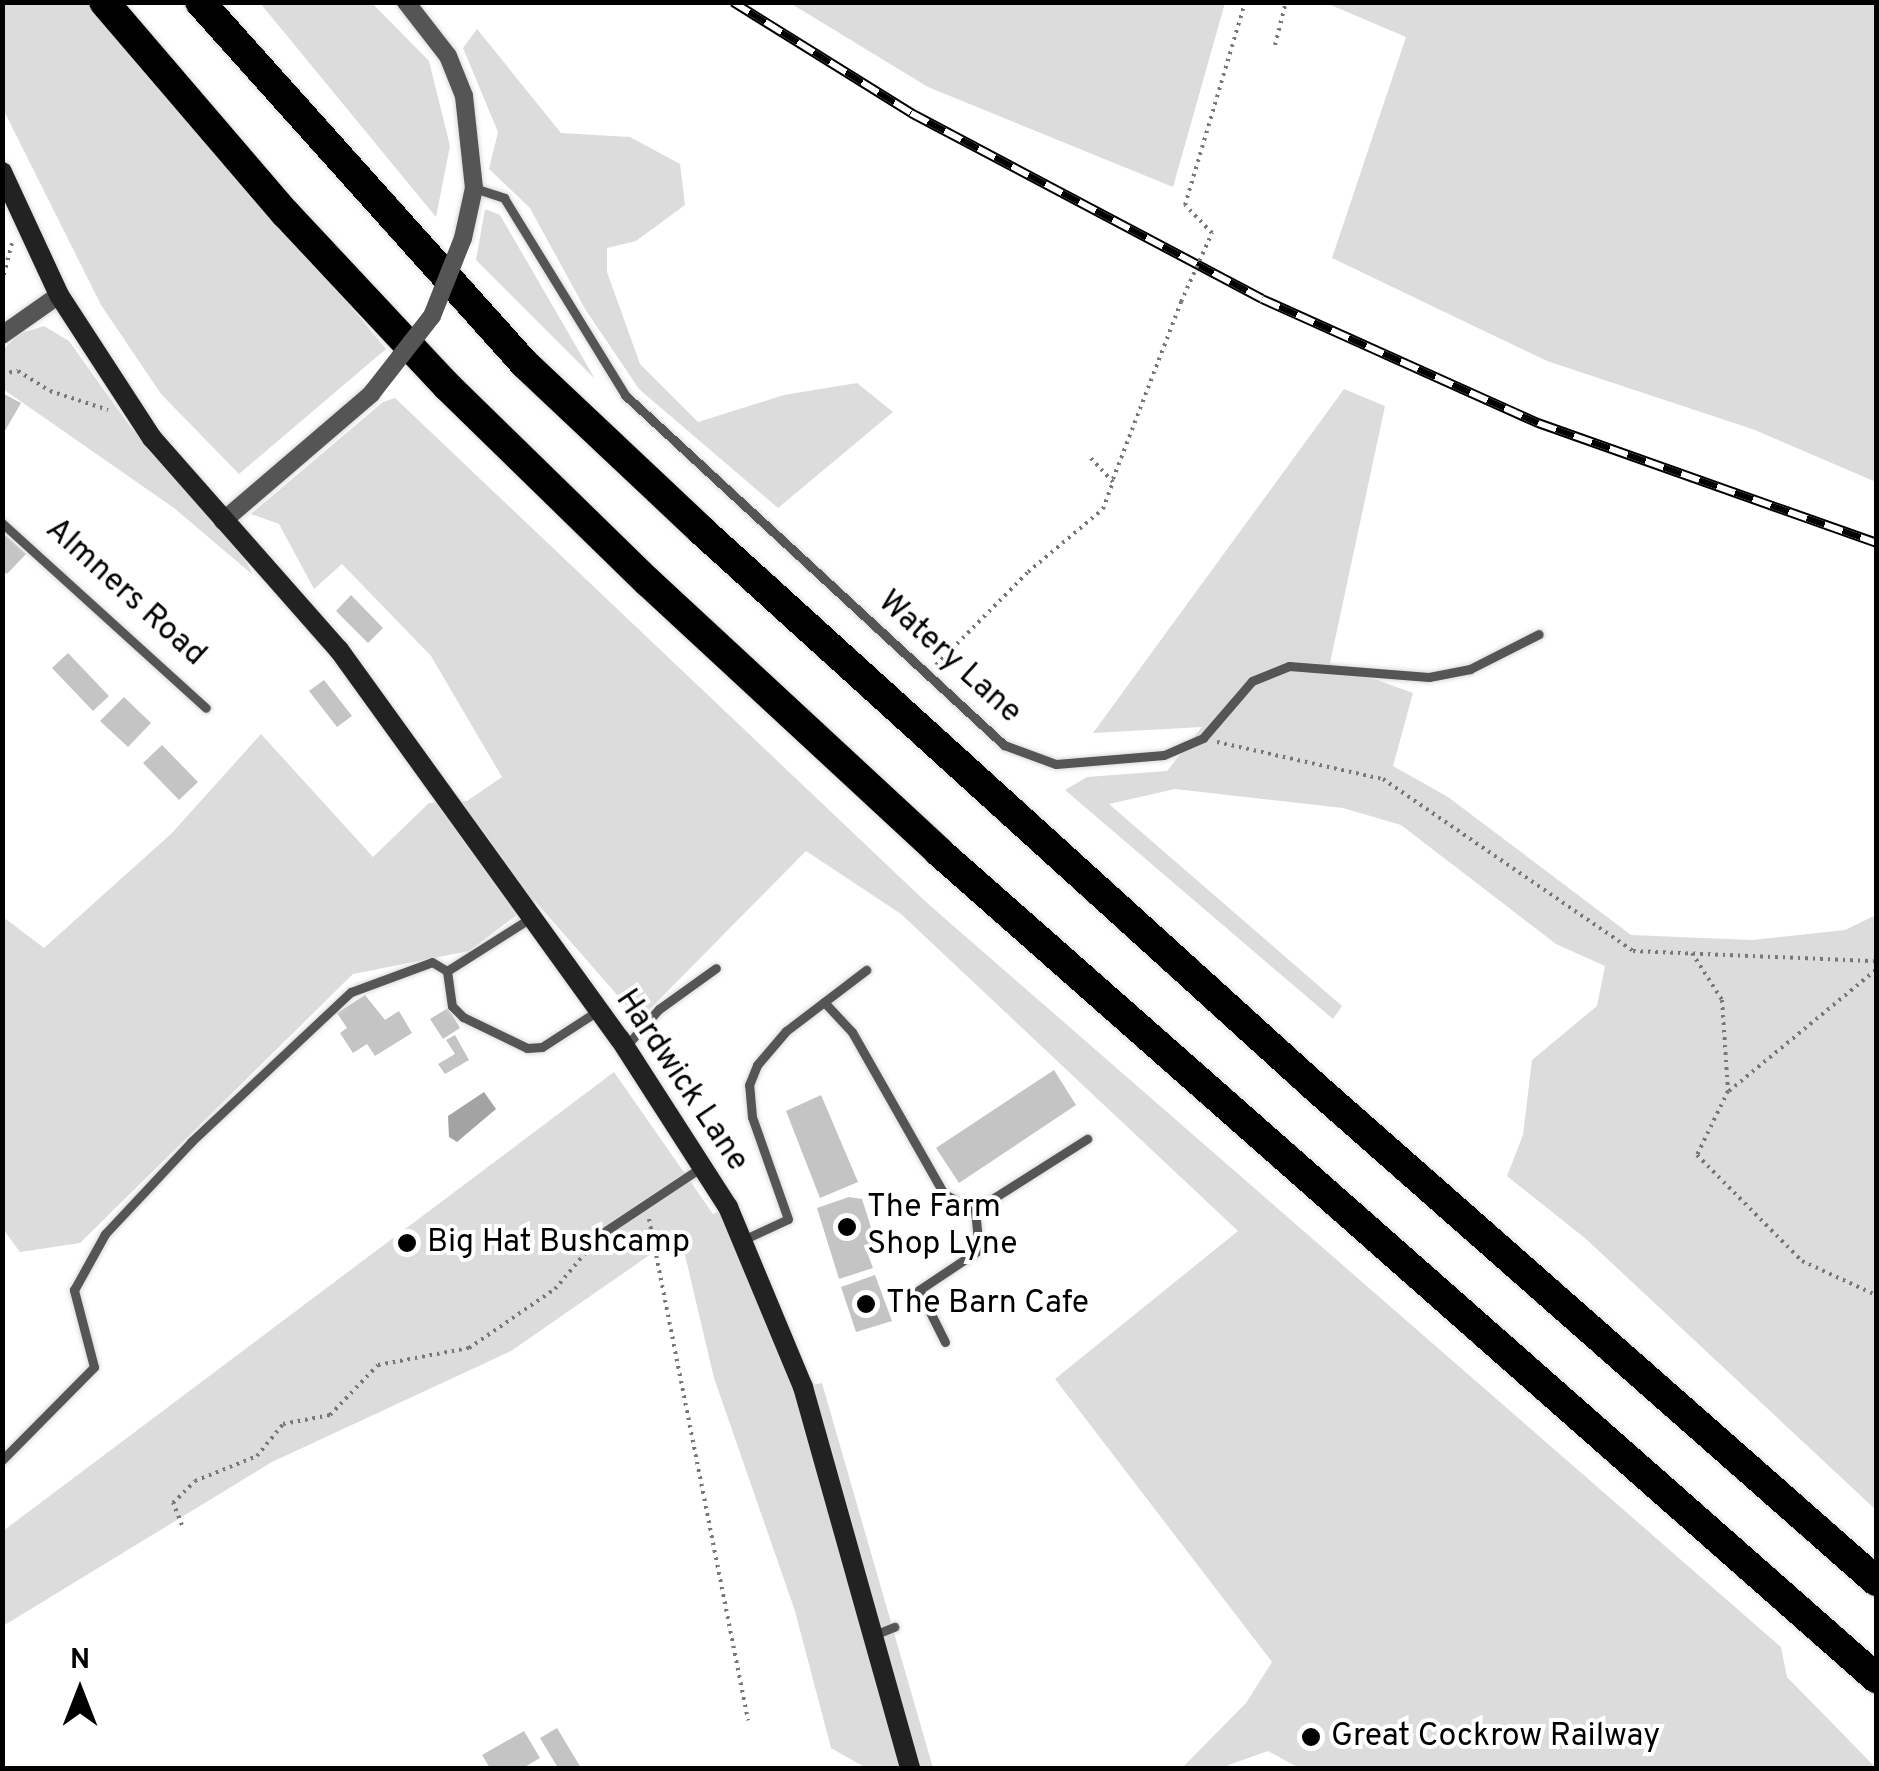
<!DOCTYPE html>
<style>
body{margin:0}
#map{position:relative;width:1879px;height:1771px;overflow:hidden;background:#fff;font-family:Overpass,sans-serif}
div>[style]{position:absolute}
.green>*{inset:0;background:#dcdcdc}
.water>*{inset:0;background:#a3a3a3}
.building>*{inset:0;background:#c4c4c4}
.path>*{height:4px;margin-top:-2px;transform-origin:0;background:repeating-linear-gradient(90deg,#777 0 2.5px,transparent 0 7.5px)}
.roads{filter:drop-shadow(0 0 2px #dbdbdb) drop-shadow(0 0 2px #dbdbdb)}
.lane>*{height:9px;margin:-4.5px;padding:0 4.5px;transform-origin:4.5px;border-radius:4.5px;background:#555}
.street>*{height:18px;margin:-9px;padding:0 9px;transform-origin:9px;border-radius:9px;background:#555}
.secondary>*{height:20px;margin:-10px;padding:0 10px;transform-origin:10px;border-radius:10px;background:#222}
.highway>*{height:30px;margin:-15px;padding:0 15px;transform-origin:15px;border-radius:15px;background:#000}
.rail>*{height:10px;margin-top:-5px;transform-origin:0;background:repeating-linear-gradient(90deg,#fff 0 19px,#000 0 38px);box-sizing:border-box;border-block:2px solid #000}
.path-bridge>*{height:4px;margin-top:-2px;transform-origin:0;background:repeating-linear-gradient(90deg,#777 0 2.5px,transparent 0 7.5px)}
.street-bridge>*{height:18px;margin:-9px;padding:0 9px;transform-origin:9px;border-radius:9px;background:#555}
.dots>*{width:28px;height:28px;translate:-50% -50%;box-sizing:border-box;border:5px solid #fff;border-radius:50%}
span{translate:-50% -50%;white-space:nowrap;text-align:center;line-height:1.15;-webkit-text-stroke:8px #fff;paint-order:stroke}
.street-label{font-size:32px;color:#000}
.poi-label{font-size:32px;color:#000}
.left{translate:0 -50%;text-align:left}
.frame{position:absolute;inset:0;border:5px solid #000;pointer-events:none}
.north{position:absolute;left:30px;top:1641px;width:100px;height:100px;-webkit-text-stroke:8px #fff;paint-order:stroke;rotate:0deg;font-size:28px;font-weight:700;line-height:40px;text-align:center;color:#000}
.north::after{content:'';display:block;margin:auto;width:35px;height:45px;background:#000;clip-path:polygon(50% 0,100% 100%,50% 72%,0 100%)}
</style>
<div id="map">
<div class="green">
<i style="clip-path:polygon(3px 3px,98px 3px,386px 349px,239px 474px,161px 394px,101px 305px,3px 109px)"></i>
<i style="clip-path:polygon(260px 3px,372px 3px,429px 61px,450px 146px,436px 217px)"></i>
<i style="clip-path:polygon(790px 3px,1225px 3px,1173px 187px,928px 87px)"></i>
<i style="clip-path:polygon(1326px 3px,1876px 3px,1876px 482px,1755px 430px,1547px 361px,1332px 258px,1406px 37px)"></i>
<i style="clip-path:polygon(477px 29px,561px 133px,630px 137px,680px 164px,685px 205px,636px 241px,607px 248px,607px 272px,640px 364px,698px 422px,784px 395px,857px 383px,893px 412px,778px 508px,639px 389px,585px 309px,530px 208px,489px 169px,498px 132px,463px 48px)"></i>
<i style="clip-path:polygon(485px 209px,500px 215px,595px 379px,476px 260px)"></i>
<i style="clip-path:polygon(44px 326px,69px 341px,131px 428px,239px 548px,253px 575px,174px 508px,3px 389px,3px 350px,19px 334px)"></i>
<i style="clip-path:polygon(1344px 389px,1385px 406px,1330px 663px,1413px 693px,1393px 766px,1448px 797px,1631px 935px,1752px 940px,1845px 930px,1876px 915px,1876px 1510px,1586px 1239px,1507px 1176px,1523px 1135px,1532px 1060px,1597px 1006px,1605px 966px,1556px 944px,1401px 825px,1343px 808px,1175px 789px,1109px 804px,1342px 1006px,1333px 1019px,1065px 790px,1087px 777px,1167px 771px,1202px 727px,1093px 733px)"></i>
<i style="clip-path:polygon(395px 398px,926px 902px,1781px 1647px,1787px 1677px,1876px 1768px,1299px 1768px,1268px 1751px,1223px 1767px,1182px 1768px,1246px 1703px,1272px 1662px,1055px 1379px,1238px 1231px,901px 914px,806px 851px,639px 1020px,535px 901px,469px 951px,353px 974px,80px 1243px,20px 1252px,3px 1229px,2px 916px,44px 948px,172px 833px,261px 734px,373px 857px,429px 803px,467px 801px,502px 777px,431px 656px,342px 564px,314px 589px,279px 524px,251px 514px,383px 402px)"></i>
<i style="clip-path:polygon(614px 1072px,713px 1214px,728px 1207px,804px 1387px,822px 1383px,933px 1768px,866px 1768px,831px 1748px,795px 1611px,714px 1378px,680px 1234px,511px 1351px,272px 1462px,3px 1626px,3px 1531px)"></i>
</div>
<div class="water">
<i style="clip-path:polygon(484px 1092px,496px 1109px,457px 1142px,449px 1137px,448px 1116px)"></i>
</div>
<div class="building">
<i style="clip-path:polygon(2px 393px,21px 403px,2px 436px)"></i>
<i style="clip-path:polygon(2px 532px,26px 554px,7px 574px,2px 570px)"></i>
<i style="clip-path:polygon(351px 595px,383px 628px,368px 643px,336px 611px)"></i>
<i style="clip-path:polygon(68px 653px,109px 696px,93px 711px,52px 668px)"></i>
<i style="clip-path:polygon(324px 680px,352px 716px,337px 727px,309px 691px)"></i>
<i style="clip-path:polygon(124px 697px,151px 723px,128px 747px,100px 721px)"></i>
<i style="clip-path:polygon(162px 745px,198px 782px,179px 800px,143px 763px)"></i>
<i style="clip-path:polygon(365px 995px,385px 1020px,399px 1011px,412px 1033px,375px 1056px,367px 1044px,353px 1053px,340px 1033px,347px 1028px,337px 1013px)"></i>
<i style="clip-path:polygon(448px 1008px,460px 1028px,443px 1039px,430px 1019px)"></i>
<i style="clip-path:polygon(455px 1035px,469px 1060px,445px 1074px,438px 1064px,455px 1054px,446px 1040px)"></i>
<i style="clip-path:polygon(1054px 1070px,1076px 1105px,959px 1183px,936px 1148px)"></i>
<i style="clip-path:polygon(821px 1095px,858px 1182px,820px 1198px,786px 1111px)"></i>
<i style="clip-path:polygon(849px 1197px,862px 1199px,877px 1246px,865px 1247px,873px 1268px,839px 1279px,817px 1208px)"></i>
<i style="clip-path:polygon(875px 1275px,892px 1321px,856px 1332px,841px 1287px)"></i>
<i style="clip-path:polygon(557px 1728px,581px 1768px,558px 1768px,540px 1738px)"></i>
<i style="clip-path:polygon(524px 1731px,540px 1758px,523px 1768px,490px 1768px,482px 1755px)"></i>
</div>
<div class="path">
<i style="left:1275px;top:45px;width:44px;rotate:-75.7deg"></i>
<i style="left:1212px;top:233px;width:39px;rotate:-134deg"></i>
<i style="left:1185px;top:205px;width:212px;rotate:-73.5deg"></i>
<i style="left:2px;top:282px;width:40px;rotate:-75.6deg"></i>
<i style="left:2px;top:374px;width:16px;rotate:-11deg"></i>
<i style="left:18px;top:371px;width:38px;rotate:32deg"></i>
<i style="left:50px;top:391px;width:61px;rotate:18.1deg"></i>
<i style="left:1113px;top:479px;width:190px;rotate:-69deg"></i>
<i style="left:936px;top:665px;width:131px;rotate:-45.3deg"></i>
<i style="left:1028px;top:572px;width:98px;rotate:-40deg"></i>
<i style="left:1103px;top:509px;width:29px;rotate:-70deg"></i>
<i style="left:1113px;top:482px;width:33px;rotate:-133deg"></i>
<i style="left:1217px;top:742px;width:170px;rotate:12.6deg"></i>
<i style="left:1383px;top:779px;width:303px;rotate:34.5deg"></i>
<i style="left:1633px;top:951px;width:243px;rotate:2.4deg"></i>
<i style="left:1692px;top:953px;width:56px;rotate:57.4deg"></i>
<i style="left:1722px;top:1000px;width:91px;rotate:86.2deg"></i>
<i style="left:1728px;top:1091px;width:71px;rotate:115.8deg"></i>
<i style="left:1697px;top:1155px;width:149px;rotate:45.3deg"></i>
<i style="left:1802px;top:1261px;width:81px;rotate:24.7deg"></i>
<i style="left:1729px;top:1091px;width:190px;rotate:-39.5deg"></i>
<i style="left:649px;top:1219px;width:511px;rotate:78.82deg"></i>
<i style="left:182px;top:1525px;width:24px;rotate:-112deg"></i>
<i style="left:173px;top:1503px;width:31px;rotate:-45deg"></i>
<i style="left:195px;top:1481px;width:67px;rotate:-22deg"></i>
<i style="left:257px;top:1456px;width:41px;rotate:-50.9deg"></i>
<i style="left:283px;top:1424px;width:48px;rotate:-10.8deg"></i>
<i style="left:330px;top:1415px;width:69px;rotate:-46.2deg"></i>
<i style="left:378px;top:1365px;width:93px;rotate:-10.6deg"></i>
<i style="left:469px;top:1348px;width:104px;rotate:-34.5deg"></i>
<i style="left:555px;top:1289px;width:57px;rotate:-49.9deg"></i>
</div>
<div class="roads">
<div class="lane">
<i style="left:474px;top:188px;width:32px;rotate:18deg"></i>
<i style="left:504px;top:198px;width:231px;rotate:58.4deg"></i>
<i style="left:625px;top:395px;width:516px;rotate:42.72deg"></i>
<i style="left:1004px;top:745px;width:55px;rotate:20.1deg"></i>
<i style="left:1056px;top:764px;width:108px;rotate:-4.8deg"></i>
<i style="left:1164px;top:755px;width:43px;rotate:-23.6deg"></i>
<i style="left:1203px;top:738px;width:75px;rotate:-49.3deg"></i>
<i style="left:1252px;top:681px;width:40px;rotate:-22deg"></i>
<i style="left:1289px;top:666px;width:140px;rotate:4.5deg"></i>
<i style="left:1429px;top:677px;width:42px;rotate:-11deg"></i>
<i style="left:1470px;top:669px;width:77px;rotate:-26.9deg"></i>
<i style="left:2px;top:523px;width:275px;rotate:42.2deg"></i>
<i style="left:447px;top:971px;width:101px;rotate:-32.4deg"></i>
<i style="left:824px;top:1002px;width:41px;rotate:47deg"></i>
<i style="left:852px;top:1032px;width:186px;rotate:60.4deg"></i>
<i style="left:944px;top:1194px;width:35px;rotate:27deg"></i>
<i style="left:975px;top:1210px;width:133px;rotate:-32.4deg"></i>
<i style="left:627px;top:1045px;width:48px;rotate:-48.4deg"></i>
<i style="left:659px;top:1009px;width:70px;rotate:-35.7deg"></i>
<i style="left:601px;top:1234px;width:121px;rotate:-33.6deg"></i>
<i style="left:745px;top:1239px;width:47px;rotate:-24.9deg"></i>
<i style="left:788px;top:1219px;width:108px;rotate:-109.4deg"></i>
<i style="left:752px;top:1117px;width:32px;rotate:-95deg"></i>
<i style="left:749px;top:1085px;width:22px;rotate:-68deg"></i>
<i style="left:757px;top:1065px;width:45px;rotate:-49.5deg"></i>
<i style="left:786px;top:1031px;width:101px;rotate:-37.3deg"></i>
<i style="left:945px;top:1342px;width:58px;rotate:-116.6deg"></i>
<i style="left:919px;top:1290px;width:72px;rotate:-33.7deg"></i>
<i style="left:979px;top:1250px;width:40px;rotate:-95.7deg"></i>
<i style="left:2px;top:1460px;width:131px;rotate:-45.3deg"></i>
<i style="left:94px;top:1367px;width:80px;rotate:-104.6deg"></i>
<i style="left:74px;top:1290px;width:64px;rotate:-61deg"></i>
<i style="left:105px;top:1234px;width:126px;rotate:-46.9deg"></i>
<i style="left:191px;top:1142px;width:219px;rotate:-43.2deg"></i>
<i style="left:351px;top:992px;width:86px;rotate:-20.3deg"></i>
<i style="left:432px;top:962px;width:17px;rotate:31deg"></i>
<i style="left:447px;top:971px;width:35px;rotate:82deg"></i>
<i style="left:452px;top:1006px;width:16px;rotate:45deg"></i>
<i style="left:463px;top:1017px;width:71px;rotate:25.8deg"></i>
<i style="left:527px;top:1048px;width:15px;rotate:-4deg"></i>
<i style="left:542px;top:1047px;width:68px;rotate:-33deg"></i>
<i style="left:874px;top:1635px;width:22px;rotate:-22deg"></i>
</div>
<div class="street">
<i style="left:406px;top:2px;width:68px;rotate:52.1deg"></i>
<i style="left:448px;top:56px;width:43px;rotate:68.2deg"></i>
<i style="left:464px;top:96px;width:93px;rotate:83.8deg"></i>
<i style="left:474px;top:188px;width:51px;rotate:102.4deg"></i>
<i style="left:2px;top:335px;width:70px;rotate:-35.1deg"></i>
<i style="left:223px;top:521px;width:195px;rotate:-40.6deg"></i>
</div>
<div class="secondary">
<i style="left:2px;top:172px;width:136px;rotate:65.1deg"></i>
<i style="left:59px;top:295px;width:171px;rotate:57deg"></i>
<i style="left:152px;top:438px;width:283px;rotate:48.6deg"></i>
<i style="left:339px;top:650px;width:480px;rotate:54.2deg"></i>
<i style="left:620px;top:1039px;width:200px;rotate:57.3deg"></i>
<i style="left:728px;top:1207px;width:195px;rotate:67.4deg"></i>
<i style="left:803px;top:1387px;width:396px;rotate:74.3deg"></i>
</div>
<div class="highway">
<i style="left:104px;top:2px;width:279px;rotate:49.4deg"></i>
<i style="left:286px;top:214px;width:236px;rotate:46.9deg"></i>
<i style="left:447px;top:386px;width:281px;rotate:44.3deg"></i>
<i style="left:648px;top:582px;width:396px;rotate:42.8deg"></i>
<i style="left:938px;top:851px;width:1251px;rotate:41.4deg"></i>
<i style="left:200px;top:2px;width:488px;rotate:48.1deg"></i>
<i style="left:526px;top:365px;width:242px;rotate:43.3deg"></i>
<i style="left:702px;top:531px;width:826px;rotate:42.2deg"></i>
<i style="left:1314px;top:1086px;width:749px;rotate:41.37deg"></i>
</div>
</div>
<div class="rail">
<i style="left:733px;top:2px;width:210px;rotate:31.9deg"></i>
<i style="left:911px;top:113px;width:397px;rotate:27.9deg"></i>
<i style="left:1262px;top:299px;width:303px;rotate:24.2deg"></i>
<i style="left:1538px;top:423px;width:359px;rotate:19.5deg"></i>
</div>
<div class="path-bridge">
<i style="left:1181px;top:302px;width:76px;rotate:-65.8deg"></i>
</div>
<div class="street-bridge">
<i style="left:371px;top:394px;width:99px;rotate:-52deg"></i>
<i style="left:432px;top:316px;width:84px;rotate:-68.3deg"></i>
</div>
<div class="dots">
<i style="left:847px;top:1227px;background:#000"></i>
<i style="left:407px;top:1243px;background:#000"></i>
<i style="left:866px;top:1304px;background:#000"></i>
<i style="left:1311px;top:1737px;background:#000"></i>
</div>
<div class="street-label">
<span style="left:125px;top:593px;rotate:42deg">Almners Road</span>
<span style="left:949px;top:658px;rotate:42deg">Watery Lane</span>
<span style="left:681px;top:1081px;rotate:56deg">Hardwick Lane</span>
</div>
<div class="poi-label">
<span class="left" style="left:867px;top:1227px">The Farm<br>Shop Lyne</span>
<span class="left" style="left:427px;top:1243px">Big Hat Bushcamp</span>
<span class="left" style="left:886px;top:1304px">The Barn Cafe</span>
<span class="left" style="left:1331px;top:1737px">Great Cockrow Railway</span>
</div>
<div class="frame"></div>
<div class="north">N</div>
</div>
